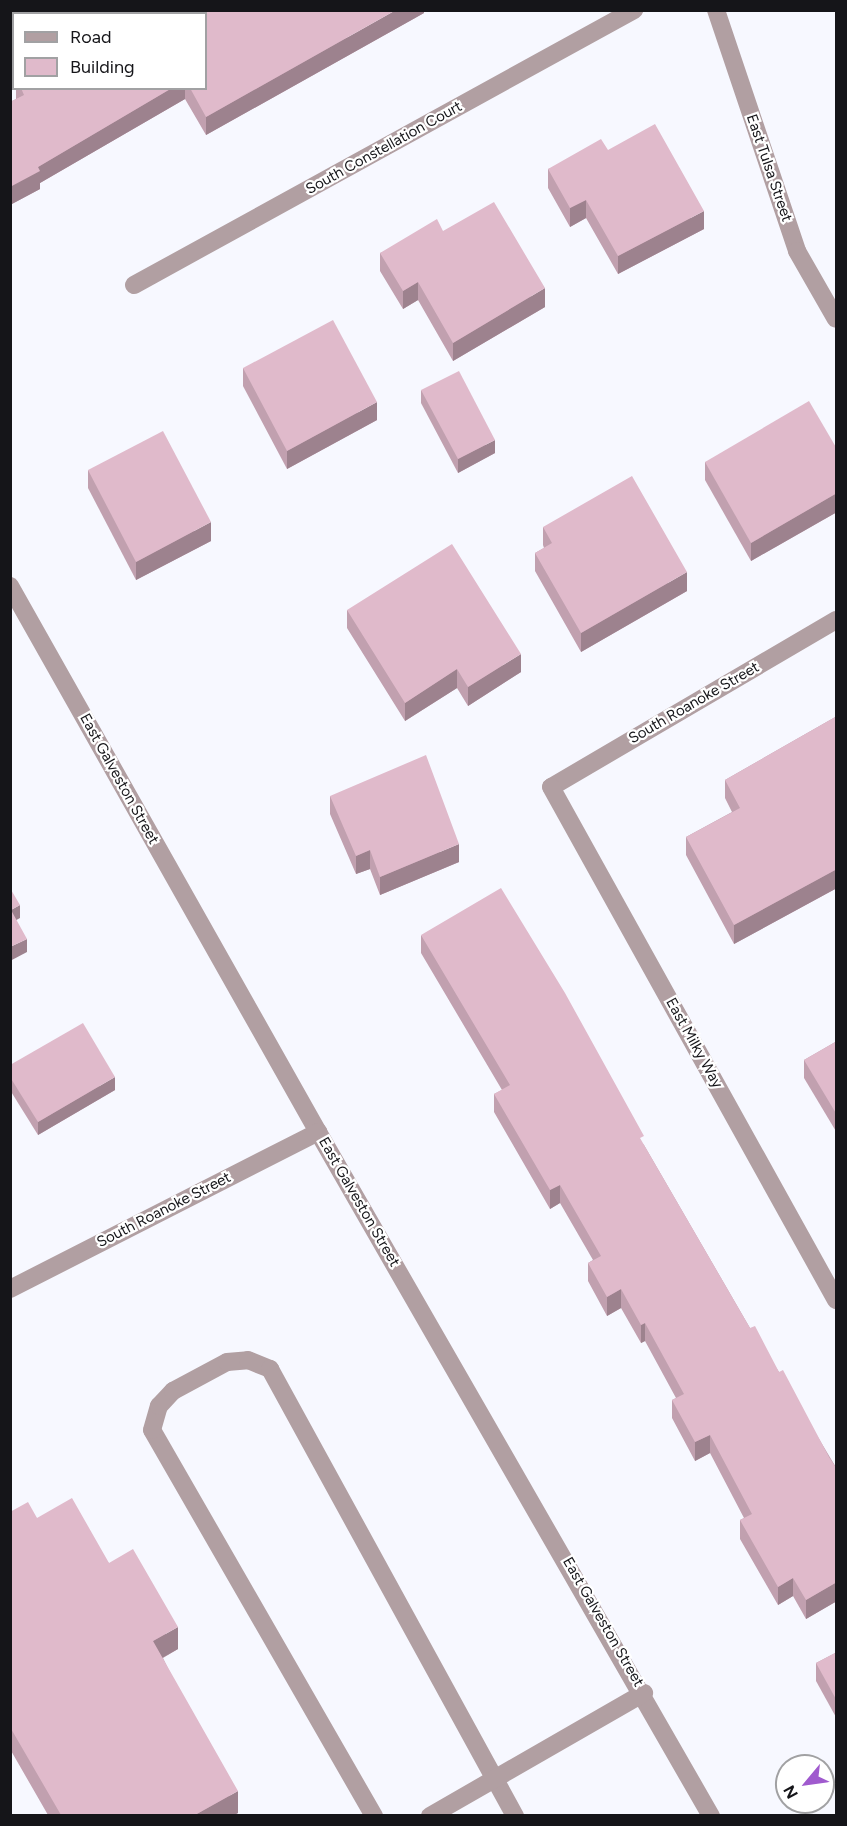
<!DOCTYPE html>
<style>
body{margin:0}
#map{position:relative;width:847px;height:1826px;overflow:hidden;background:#f7f8ff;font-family:Figtree,sans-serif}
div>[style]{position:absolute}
.minor>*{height:18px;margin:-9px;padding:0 9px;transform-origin:9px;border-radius:9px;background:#b19fa2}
.wall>*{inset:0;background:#c1a0af}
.shaded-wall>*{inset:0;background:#9d828e}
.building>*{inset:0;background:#e0bacb}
span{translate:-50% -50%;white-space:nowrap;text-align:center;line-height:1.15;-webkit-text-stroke:4.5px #fff;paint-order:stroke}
.street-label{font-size:15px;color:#151519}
.frame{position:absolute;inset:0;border:12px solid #151519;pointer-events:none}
.legend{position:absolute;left:12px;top:12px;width:195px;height:78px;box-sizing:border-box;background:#fff;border:2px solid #a1a1a3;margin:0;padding:8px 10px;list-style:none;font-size:18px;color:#151519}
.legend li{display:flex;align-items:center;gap:12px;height:30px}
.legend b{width:30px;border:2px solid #a1a1a3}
.north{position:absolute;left:775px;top:1754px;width:60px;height:60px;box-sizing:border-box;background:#fff;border:2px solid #a1a1a3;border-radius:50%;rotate:241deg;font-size:16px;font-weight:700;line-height:24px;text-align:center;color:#151519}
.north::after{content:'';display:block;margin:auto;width:21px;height:27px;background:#a05ace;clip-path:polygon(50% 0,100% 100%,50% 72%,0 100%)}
</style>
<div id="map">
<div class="minor">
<i style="left:716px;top:10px;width:254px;rotate:71.4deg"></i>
<i style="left:797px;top:251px;width:78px;rotate:60.2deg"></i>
<i style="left:134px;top:285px;width:571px;rotate:-28.81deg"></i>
<i style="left:10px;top:586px;width:627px;rotate:60.57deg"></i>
<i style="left:318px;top:1132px;width:789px;rotate:60.12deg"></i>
<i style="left:836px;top:620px;width:330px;rotate:149.6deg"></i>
<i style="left:551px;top:787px;width:587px;rotate:60.95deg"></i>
<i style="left:10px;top:1289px;width:346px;rotate:-27deg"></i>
<i style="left:374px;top:1816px;width:445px;rotate:-119.9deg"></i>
<i style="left:152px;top:1430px;width:25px;rotate:-74deg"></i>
<i style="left:159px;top:1406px;width:21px;rotate:-47deg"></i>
<i style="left:173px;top:1391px;width:61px;rotate:-28.2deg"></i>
<i style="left:227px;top:1362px;width:21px;rotate:-5deg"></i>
<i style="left:248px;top:1360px;width:24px;rotate:22deg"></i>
<i style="left:270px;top:1369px;width:510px;rotate:61.27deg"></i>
<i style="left:430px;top:1816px;width:247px;rotate:-29.9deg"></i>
</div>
<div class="wall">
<i style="clip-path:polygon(424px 10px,424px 13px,206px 135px,185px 99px,40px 183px,40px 189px,10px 205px,10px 102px,16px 99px,16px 88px,206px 88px)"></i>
<i style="clip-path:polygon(608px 150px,704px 229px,618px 274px,586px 218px,570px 227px,548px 188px,548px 169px)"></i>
<i style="clip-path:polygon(443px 231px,545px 307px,453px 361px,418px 300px,403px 309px,380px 271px,380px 253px)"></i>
<i style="clip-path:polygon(243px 368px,377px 420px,287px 469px,243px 386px)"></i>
<i style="clip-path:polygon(421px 390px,495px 453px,458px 473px,421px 403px)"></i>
<i style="clip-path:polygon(837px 449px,837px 512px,751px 561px,705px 480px,705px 462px)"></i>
<i style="clip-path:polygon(88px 470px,211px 541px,136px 580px,88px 488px)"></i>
<i style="clip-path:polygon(543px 527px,687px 591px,581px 652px,535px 571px,535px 553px,544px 548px,543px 545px)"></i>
<i style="clip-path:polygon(347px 610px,521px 672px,468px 706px,457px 688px,405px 721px,347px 628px)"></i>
<i style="clip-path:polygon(837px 716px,837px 888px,734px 944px,686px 855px,686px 837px,732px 812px,725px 798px,725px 780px)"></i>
<i style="clip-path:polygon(330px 796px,459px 862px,380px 895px,370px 869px,356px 874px,330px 814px)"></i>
<i style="clip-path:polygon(421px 935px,644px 1145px,750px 1328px,779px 1372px,837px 1469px,837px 1601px,806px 1619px,793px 1596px,778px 1605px,740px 1539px,740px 1520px,744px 1518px,710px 1453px,695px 1461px,672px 1418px,672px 1400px,676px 1398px,645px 1341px,641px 1343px,621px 1308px,607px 1316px,588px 1281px,588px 1263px,593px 1260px,560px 1203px,550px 1209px,494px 1112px,494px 1094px,502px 1090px,421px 953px)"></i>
<i style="clip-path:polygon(837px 1041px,837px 1133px,804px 1078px,804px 1060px)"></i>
<i style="clip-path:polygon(10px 1065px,115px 1090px,38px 1135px,10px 1090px)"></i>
<i style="clip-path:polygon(10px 1512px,37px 1518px,109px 1563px,178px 1649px,163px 1658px,238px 1813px,234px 1815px,48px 1815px,10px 1749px)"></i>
<i style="clip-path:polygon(837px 1652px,837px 1719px,816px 1681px,816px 1663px)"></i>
</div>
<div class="shaded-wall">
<i style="clip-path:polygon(396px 10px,424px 10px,424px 13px,206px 135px,206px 117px)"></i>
<i style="clip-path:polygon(172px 88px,185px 88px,185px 99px,40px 183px,40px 189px,10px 205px,10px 187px,38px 167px)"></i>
<i style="clip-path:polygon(586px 200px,586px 218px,570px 227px,570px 208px)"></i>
<i style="clip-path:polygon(704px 211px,704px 229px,618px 274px,618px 256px)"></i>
<i style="clip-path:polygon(418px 282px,418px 300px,403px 309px,403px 291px)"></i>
<i style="clip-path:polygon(545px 288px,545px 307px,453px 361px,453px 343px)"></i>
<i style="clip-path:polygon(377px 402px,377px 420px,287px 469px,287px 451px)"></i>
<i style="clip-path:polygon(495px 440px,495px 453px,458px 473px,458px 459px)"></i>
<i style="clip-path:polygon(837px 493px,837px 512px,751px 561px,751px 543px)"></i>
<i style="clip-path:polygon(211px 522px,211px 541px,136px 580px,136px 562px)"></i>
<i style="clip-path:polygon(687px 572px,687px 591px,581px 652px,581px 633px)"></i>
<i style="clip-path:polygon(521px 654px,521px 672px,468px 706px,468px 687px)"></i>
<i style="clip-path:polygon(457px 669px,457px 688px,405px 721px,405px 703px)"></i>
<i style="clip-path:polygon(459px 844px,459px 862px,380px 895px,380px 877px)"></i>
<i style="clip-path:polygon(370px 850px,370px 869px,356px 874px,356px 856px)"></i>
<i style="clip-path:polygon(837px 869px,837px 888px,734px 944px,734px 925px)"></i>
<i style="clip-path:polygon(20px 905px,20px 918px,11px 923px,11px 910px)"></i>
<i style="clip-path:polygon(27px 939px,27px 952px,10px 961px,10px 947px)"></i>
<i style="clip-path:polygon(115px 1077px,115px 1090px,38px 1135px,38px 1122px)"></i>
<i style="clip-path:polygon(560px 1185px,560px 1203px,550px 1209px,550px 1190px)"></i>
<i style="clip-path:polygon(621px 1289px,621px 1308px,607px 1316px,607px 1297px)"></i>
<i style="clip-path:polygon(645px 1323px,645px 1341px,641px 1343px,641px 1325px)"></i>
<i style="clip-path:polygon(710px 1435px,710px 1453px,695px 1461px,695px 1442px)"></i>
<i style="clip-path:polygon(793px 1578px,793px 1596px,778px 1605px,778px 1587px)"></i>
<i style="clip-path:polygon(837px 1582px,837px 1601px,806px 1619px,806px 1600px)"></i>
<i style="clip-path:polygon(178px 1627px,178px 1649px,153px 1663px,153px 1641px)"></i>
<i style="clip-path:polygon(238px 1791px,238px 1813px,234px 1815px,195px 1815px)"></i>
</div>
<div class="building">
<i style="clip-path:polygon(183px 10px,396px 10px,206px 117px,190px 88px,206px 88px,206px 14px,178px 14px)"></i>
<i style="clip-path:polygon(21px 88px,172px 88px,38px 167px,40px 171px,10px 187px,10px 102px,24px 95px)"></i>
<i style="clip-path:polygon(655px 124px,704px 211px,618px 256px,586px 200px,570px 208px,548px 169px,601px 139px,608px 150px)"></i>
<i style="clip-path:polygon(494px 202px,545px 288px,453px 343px,418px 282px,403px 291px,380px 253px,437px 219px,443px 231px)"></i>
<i style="clip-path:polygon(333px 320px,377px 402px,287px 451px,243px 368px)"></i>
<i style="clip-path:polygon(459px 371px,495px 440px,458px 459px,421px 390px)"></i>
<i style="clip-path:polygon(809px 401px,837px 449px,837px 493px,751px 543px,705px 462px)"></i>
<i style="clip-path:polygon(163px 431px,211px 522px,136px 562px,88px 470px)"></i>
<i style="clip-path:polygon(632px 476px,687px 572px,581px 633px,535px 553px,552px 543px,543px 527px)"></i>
<i style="clip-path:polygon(452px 544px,521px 654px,468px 687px,457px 669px,405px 703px,347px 610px)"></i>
<i style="clip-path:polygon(837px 716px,837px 869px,734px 925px,686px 837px,740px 808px,725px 780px)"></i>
<i style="clip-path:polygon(426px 755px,459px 844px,380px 877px,370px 850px,356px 856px,330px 796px)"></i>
<i style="clip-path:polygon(10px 888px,20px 905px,11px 910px,27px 939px,10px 947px)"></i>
<i style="clip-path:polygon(501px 888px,565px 993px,644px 1136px,640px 1138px,750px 1328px,755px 1326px,779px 1372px,783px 1370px,829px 1457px,837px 1469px,837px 1582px,806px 1600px,793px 1578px,778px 1587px,740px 1520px,752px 1514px,710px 1435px,695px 1442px,672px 1400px,684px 1394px,645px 1323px,641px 1325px,621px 1289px,607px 1297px,588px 1263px,601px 1256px,560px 1185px,550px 1190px,494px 1094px,510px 1085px,421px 935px)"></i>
<i style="clip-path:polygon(83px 1023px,115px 1077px,38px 1122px,10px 1077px,10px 1065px)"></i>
<i style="clip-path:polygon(837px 1041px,837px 1115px,804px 1060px)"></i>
<i style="clip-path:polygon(72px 1498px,109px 1563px,133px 1549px,178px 1627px,153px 1641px,238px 1791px,195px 1815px,61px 1815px,10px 1727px,10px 1512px,28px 1502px,37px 1518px)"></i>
<i style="clip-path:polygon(837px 1652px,837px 1701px,816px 1663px)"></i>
</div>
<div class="street-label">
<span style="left:384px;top:148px;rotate:-29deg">South Constellation Court</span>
<span style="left:769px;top:168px;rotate:71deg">East Tulsa Street</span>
<span style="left:694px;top:703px;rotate:-30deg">South Roanoke Street</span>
<span style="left:119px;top:779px;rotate:61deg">East Galveston Street</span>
<span style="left:694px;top:1043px;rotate:61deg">East Milky Way</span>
<span style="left:359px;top:1202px;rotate:60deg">East Galveston Street</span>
<span style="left:164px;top:1210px;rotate:-27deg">South Roanoke Street</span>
<span style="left:603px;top:1622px;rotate:60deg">East Galveston Street</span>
</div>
<div class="frame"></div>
<ul class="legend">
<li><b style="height:8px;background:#b19fa2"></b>Road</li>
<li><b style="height:16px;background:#e0bacb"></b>Building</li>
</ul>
<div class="north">N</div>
</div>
